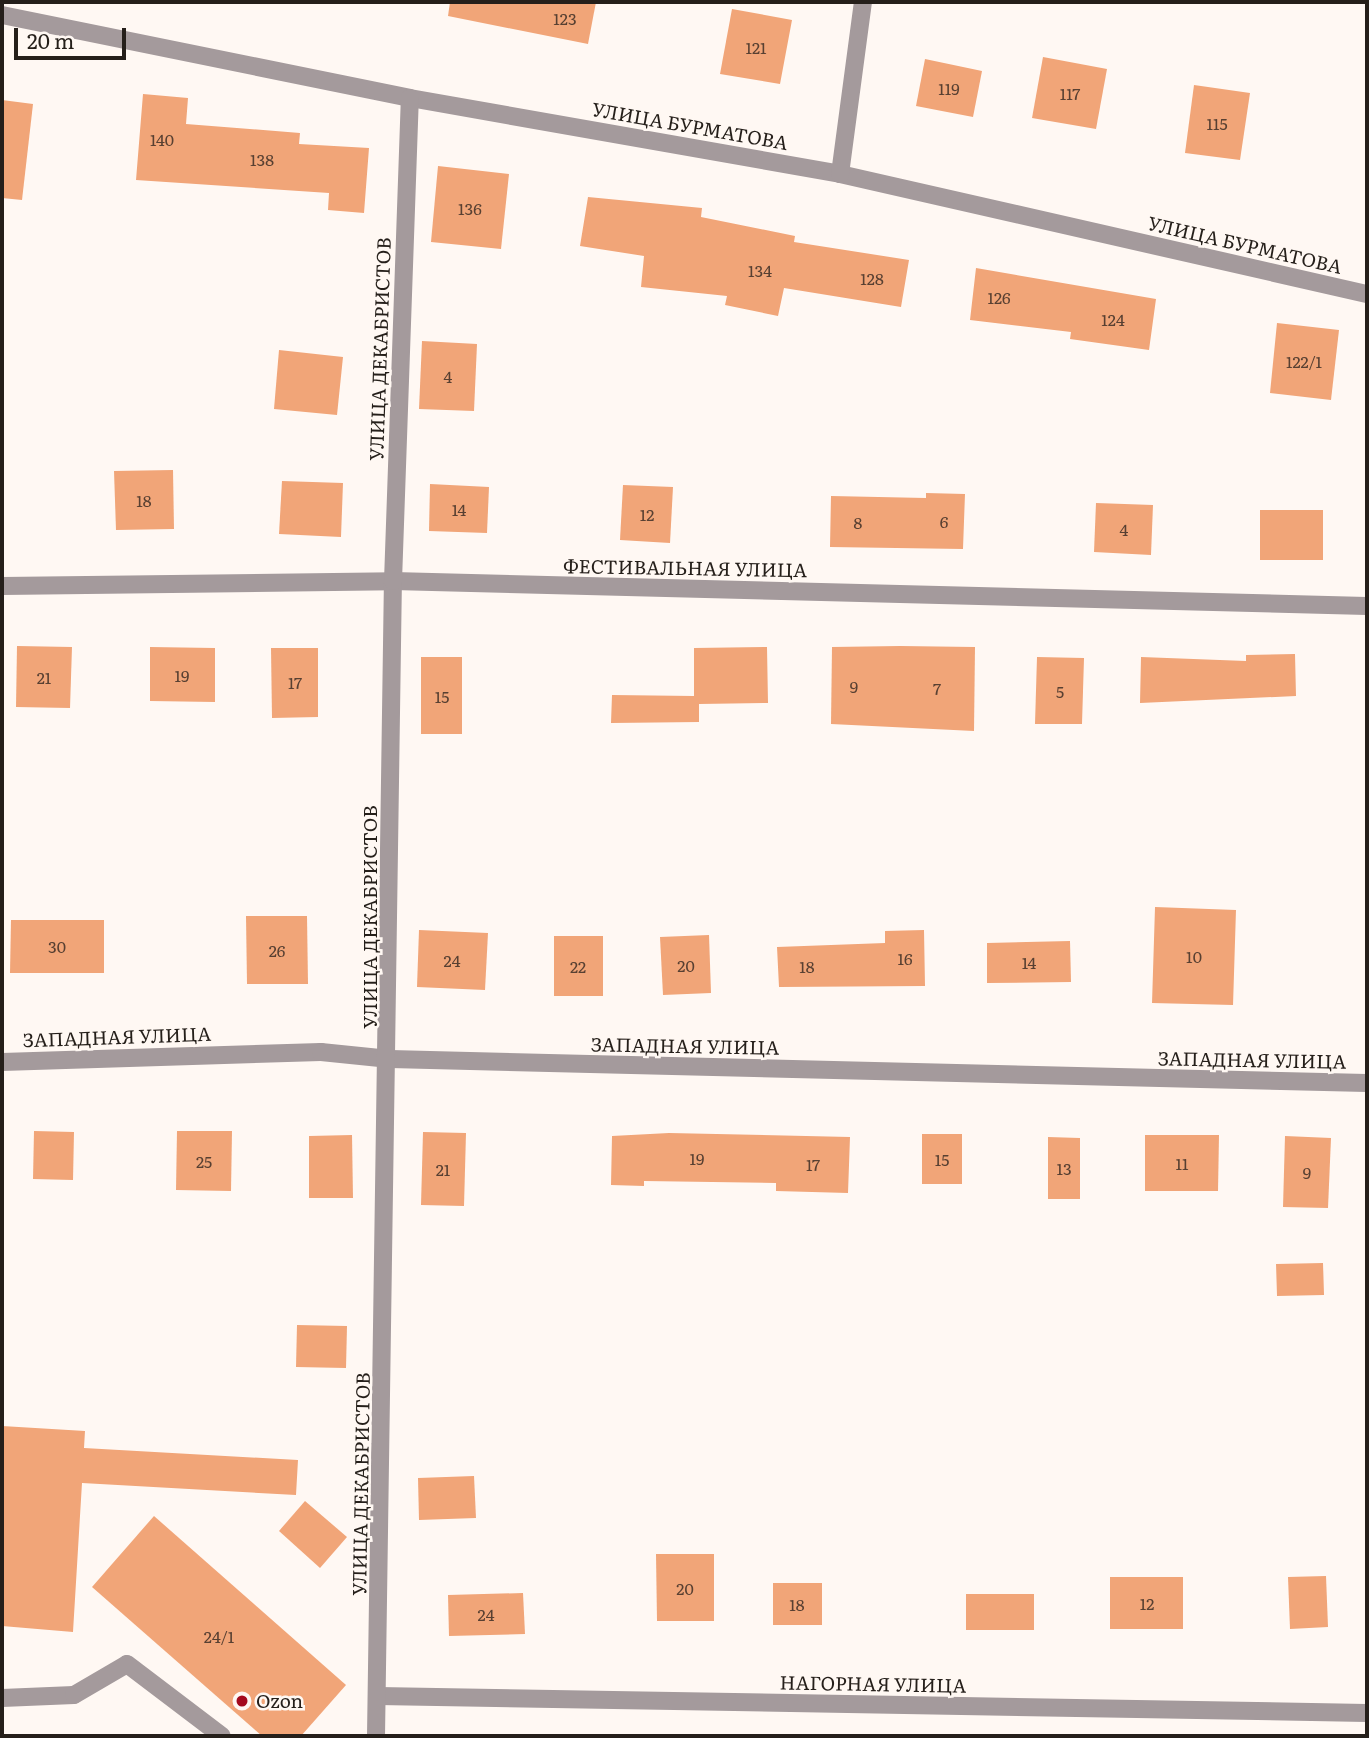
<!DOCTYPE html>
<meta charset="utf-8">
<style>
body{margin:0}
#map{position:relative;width:1369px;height:1738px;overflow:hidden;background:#fff8f3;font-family:Literata,serif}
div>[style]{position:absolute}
.building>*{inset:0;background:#f1a578}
.service>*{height:18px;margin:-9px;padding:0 9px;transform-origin:9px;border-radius:9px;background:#a49a9c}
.minor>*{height:18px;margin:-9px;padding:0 9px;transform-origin:9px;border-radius:9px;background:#a49a9c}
.dots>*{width:19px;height:19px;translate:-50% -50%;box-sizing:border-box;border:4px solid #fff8f3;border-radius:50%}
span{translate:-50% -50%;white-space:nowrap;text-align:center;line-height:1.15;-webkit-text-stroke:5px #fff8f3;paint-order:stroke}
.number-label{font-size:16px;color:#584032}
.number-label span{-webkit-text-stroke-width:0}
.street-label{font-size:19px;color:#251f1a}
.poi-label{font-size:19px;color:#251f1a}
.left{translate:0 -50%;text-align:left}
.frame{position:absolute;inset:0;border:4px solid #251f1a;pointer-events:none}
.scale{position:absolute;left:14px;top:28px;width:112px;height:32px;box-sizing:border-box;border:4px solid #251f1a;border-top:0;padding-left:9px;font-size:21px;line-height:24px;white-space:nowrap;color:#251f1a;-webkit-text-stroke:5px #fff8f3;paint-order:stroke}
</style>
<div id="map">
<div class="building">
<i style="clip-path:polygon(450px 2px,596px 2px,588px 44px,448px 16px)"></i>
<i style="clip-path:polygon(732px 9px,792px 20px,780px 84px,720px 74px)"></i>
<i style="clip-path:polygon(1043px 57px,1107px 69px,1096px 129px,1032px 118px)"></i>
<i style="clip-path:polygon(925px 59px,982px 71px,973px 117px,916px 106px)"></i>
<i style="clip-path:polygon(1194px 85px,1250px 93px,1240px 160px,1185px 153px)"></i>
<i style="clip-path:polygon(143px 94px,188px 98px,186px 124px,300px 133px,299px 144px,369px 148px,364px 213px,328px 210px,329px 193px,136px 180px)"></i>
<i style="clip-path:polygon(2px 100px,33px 104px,22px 200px,2px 198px)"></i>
<i style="clip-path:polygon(438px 166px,509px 174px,501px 249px,431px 242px)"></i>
<i style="clip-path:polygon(588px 197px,702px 208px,701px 217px,795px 236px,794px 242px,909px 260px,901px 307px,784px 288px,778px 316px,725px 305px,727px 296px,641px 287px,644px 256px,580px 246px)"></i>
<i style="clip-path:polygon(976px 268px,1156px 299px,1149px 350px,1070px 339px,1071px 332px,970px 320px)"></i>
<i style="clip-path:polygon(1277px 323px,1339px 330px,1331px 400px,1270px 393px)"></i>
<i style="clip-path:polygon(422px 341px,477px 344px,474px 411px,419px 409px)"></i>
<i style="clip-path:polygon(279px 350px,343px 357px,337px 415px,274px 409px)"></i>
<i style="clip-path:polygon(173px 470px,174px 529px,116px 530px,114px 471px)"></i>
<i style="clip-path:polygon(282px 481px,343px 483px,341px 537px,279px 534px)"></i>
<i style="clip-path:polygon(430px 484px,489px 487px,487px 533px,429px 531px)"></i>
<i style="clip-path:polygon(623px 485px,673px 487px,670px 543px,620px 540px)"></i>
<i style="clip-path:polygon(926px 493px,965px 494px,963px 549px,830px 547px,831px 496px,926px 498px)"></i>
<i style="clip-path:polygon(1096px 503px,1153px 505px,1151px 555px,1094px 552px)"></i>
<i style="clip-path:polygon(1260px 510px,1323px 510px,1323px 560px,1260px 560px)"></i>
<i style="clip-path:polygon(17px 646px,72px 647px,70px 708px,16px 707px)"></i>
<i style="clip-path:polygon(900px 646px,975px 647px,974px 731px,831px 724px,832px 647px)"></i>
<i style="clip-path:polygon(150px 647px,215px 648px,215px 702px,150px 701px)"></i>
<i style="clip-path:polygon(767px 647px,768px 703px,699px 704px,699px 722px,611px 723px,612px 695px,694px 696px,694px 648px)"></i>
<i style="clip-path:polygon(271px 648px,318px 648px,318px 717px,272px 718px)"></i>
<i style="clip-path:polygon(1295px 654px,1296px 696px,1140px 703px,1141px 657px,1246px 661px,1246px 655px)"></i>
<i style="clip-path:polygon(421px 657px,462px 657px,462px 734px,421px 734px)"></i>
<i style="clip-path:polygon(1037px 657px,1084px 658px,1082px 724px,1035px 724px)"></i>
<i style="clip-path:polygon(1155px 907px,1236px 910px,1233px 1005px,1152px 1003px)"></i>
<i style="clip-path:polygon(246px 916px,307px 916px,308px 984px,247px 984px)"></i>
<i style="clip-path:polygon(11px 920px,104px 920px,104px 973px,10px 973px)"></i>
<i style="clip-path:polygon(419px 930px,488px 933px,485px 990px,417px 987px)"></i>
<i style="clip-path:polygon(924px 930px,925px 986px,779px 987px,777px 947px,885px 943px,885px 931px)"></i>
<i style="clip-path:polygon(709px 935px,711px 993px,663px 995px,660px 937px)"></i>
<i style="clip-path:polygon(554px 936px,603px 936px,603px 996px,554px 996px)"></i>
<i style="clip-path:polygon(1070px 941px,1071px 982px,987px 983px,987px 943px)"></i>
<i style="clip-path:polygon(34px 1131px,74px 1132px,73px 1180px,33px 1179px)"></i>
<i style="clip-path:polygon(177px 1131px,232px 1131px,231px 1191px,176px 1190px)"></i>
<i style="clip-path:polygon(423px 1132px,466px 1133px,464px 1206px,421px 1205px)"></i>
<i style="clip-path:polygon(669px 1133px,850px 1137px,848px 1193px,776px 1191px,776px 1183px,644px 1181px,644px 1186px,611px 1185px,612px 1136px)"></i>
<i style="clip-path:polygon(922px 1134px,962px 1134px,962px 1184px,922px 1184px)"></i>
<i style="clip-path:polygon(352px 1135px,353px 1198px,309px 1198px,309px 1136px)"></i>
<i style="clip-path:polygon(1145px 1135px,1219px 1135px,1218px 1191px,1145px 1191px)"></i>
<i style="clip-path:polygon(1285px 1136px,1331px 1138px,1328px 1208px,1283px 1207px)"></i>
<i style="clip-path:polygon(1048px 1137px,1080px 1138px,1080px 1199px,1048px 1199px)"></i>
<i style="clip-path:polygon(1323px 1263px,1324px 1295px,1277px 1296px,1276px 1264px)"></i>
<i style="clip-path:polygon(297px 1325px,347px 1326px,346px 1368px,296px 1367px)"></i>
<i style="clip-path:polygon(2px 1426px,85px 1431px,84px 1448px,298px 1460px,296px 1495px,82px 1483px,73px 1632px,2px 1626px)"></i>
<i style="clip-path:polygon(474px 1476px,476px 1518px,419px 1520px,418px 1478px)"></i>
<i style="clip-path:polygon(305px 1501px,347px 1537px,320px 1568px,279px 1531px)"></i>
<i style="clip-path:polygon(154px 1516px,346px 1685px,301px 1736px,262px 1736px,92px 1587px)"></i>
<i style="clip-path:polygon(656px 1554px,714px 1554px,714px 1621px,657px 1621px)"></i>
<i style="clip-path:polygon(1326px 1576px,1328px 1627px,1290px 1629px,1288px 1577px)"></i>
<i style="clip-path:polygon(1110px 1577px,1183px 1577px,1183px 1629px,1110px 1629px)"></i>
<i style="clip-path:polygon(773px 1583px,822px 1583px,822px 1625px,773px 1625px)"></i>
<i style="clip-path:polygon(523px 1593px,525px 1634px,449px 1636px,448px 1595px)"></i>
<i style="clip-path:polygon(966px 1594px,1034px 1594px,1034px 1630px,966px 1630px)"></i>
</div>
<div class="service">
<i style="left:2px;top:1698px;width:72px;rotate:-2.4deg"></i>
<i style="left:74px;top:1695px;width:61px;rotate:-30.3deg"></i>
<i style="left:127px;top:1664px;width:119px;rotate:37.2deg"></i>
</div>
<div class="minor">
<i style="left:2px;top:15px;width:416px;rotate:11.5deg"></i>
<i style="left:410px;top:98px;width:437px;rotate:10deg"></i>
<i style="left:840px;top:174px;width:540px;rotate:12.83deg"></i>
<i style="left:840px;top:174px;width:174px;rotate:-82.4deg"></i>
<i style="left:2px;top:586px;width:391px;rotate:-0.7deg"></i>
<i style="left:393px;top:581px;width:974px;rotate:1.47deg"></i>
<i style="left:2px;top:1062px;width:319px;rotate:-1.8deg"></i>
<i style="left:321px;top:1052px;width:69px;rotate:5.8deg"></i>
<i style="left:390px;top:1059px;width:977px;rotate:1.41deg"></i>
<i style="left:378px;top:1696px;width:989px;rotate:0.98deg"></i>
<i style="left:376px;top:1736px;width:1155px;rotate:-89.16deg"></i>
<i style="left:393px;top:581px;width:483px;rotate:-88deg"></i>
</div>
<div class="dots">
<i style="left:242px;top:1701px;background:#a40a1e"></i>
</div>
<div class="number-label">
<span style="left:565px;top:18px">123</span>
<span style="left:756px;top:47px">121</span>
<span style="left:949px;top:88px">119</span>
<span style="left:1070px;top:93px">117</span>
<span style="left:1217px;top:123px">115</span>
<span style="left:162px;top:139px">140</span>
<span style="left:262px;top:159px">138</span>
<span style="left:470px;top:208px">136</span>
<span style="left:760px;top:270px">134</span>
<span style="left:872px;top:278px">128</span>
<span style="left:999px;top:297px">126</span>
<span style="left:1113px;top:319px">124</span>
<span style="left:1304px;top:361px">122/1</span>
<span style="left:448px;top:376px">4</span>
<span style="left:144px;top:500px">18</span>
<span style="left:459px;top:509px">14</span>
<span style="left:647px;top:514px">12</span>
<span style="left:944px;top:521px">6</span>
<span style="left:858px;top:522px">8</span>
<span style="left:1124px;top:529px">4</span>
<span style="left:182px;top:675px">19</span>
<span style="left:44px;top:677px">21</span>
<span style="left:295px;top:682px">17</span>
<span style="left:854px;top:686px">9</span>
<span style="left:937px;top:688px">7</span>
<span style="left:1060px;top:691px">5</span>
<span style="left:442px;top:696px">15</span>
<span style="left:57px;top:946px">30</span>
<span style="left:277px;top:950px">26</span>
<span style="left:1194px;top:956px">10</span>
<span style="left:905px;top:958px">16</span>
<span style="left:452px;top:960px">24</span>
<span style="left:1029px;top:962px">14</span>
<span style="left:686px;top:965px">20</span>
<span style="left:578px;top:966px">22</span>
<span style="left:807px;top:966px">18</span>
<span style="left:697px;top:1158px">19</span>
<span style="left:942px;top:1159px">15</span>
<span style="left:204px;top:1161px">25</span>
<span style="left:1182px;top:1163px">11</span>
<span style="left:813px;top:1164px">17</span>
<span style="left:1064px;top:1168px">13</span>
<span style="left:443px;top:1169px">21</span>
<span style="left:1307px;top:1172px">9</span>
<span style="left:685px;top:1588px">20</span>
<span style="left:1147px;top:1603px">12</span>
<span style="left:797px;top:1604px">18</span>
<span style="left:486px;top:1614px">24</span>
<span style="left:219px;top:1636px">24/1</span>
</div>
<div class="street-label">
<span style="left:690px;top:126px;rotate:10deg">УЛИЦА БУРМАТОВА</span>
<span style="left:1245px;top:245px;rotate:13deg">УЛИЦА БУРМАТОВА</span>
<span style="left:380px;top:349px;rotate:-88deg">УЛИЦА ДЕКАБРИСТОВ</span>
<span style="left:685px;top:568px;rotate:1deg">ФЕСТИВАЛЬНАЯ УЛИЦА</span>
<span style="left:370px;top:917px;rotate:-90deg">УЛИЦА ДЕКАБРИСТОВ</span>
<span style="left:117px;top:1037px;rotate:-2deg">ЗАПАДНАЯ УЛИЦА</span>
<span style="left:685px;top:1046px;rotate:1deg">ЗАПАДНАЯ УЛИЦА</span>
<span style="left:1252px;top:1060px;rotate:1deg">ЗАПАДНАЯ УЛИЦА</span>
<span style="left:361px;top:1484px;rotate:-89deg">УЛИЦА ДЕКАБРИСТОВ</span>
<span style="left:873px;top:1684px;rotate:1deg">НАГОРНАЯ УЛИЦА</span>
</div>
<div class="poi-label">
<span class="left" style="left:256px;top:1701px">Ozon</span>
</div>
<div class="frame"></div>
<div class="scale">20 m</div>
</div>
